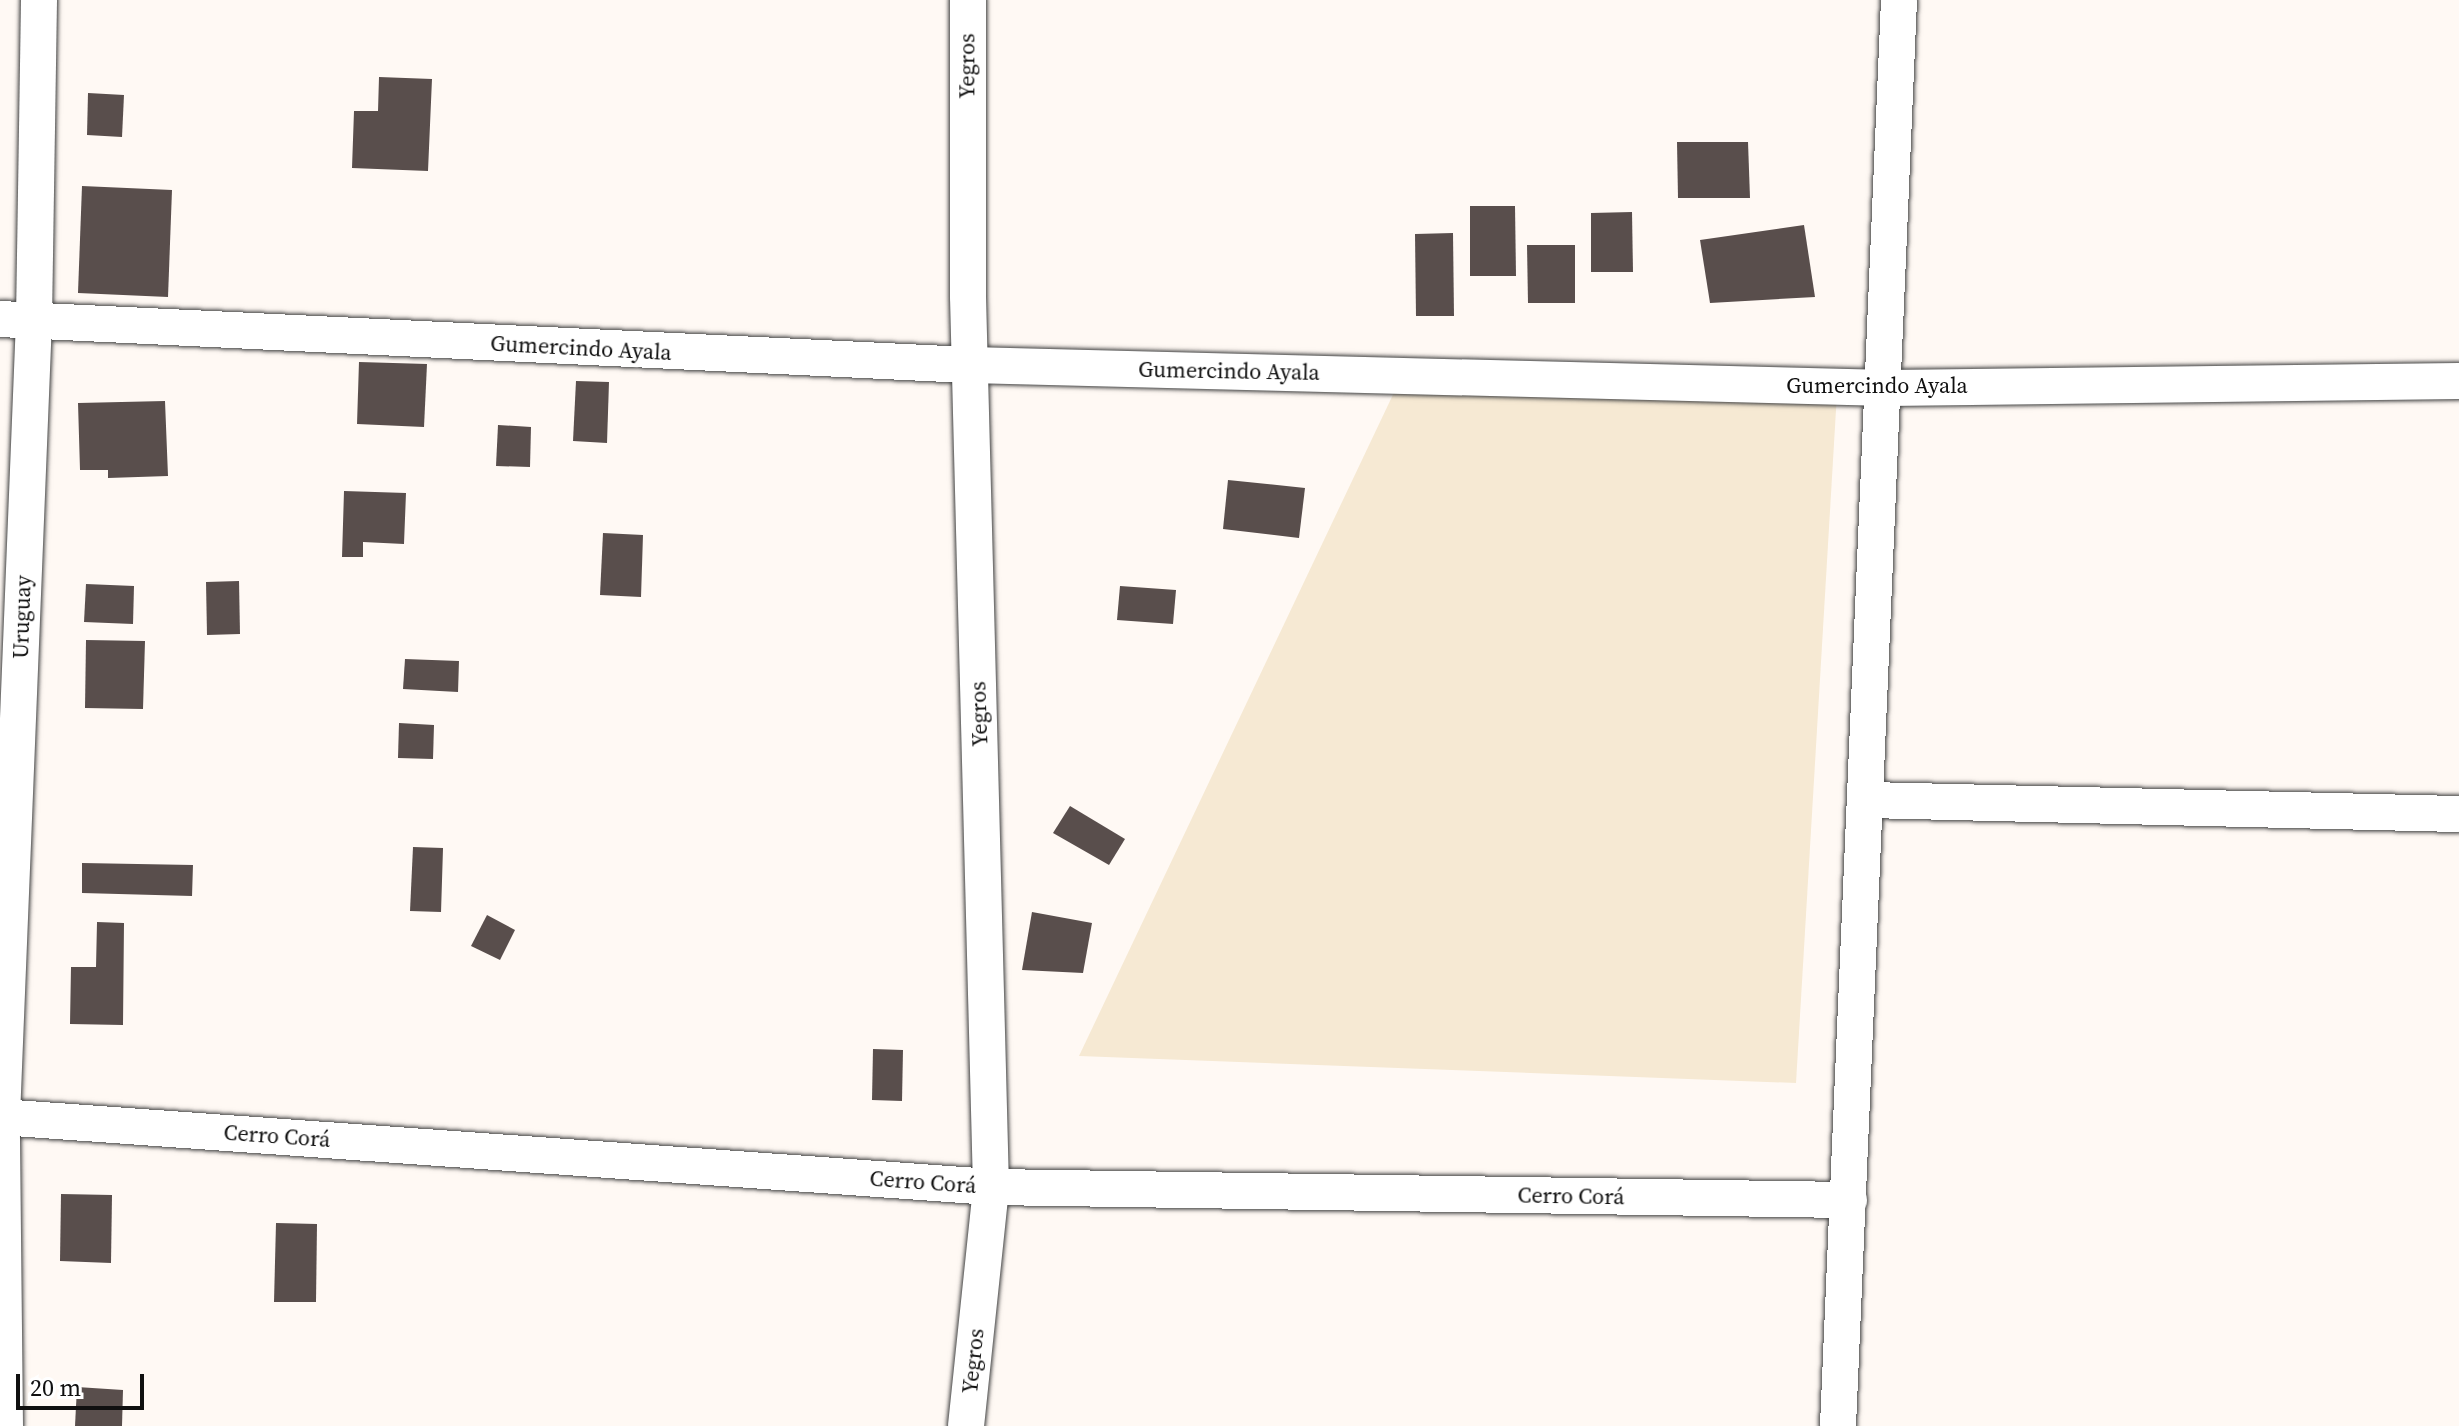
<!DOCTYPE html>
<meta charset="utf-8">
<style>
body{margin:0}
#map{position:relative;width:2459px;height:1426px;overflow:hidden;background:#fff9f4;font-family:"Source Serif 4",serif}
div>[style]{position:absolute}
.farmland>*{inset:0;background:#f6e9d3}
.building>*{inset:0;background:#594e4c}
.roads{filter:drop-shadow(0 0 2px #434343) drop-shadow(0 0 2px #434343)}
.street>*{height:36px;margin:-18px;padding:0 18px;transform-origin:18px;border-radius:18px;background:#fff}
span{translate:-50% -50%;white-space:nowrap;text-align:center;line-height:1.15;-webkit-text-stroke:8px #fff;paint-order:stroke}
.street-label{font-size:22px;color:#101010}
.scale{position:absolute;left:16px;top:1374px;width:128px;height:36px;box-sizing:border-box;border:4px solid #101010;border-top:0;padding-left:10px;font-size:24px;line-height:28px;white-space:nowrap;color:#101010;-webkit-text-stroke:6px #fff;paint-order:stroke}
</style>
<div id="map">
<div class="farmland">
<i style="clip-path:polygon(1408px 363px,1837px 393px,1796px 1083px,1079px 1056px)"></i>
</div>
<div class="building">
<i style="clip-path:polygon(379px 77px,432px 79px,428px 171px,352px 168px,354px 111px,378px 111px)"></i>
<i style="clip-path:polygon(88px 93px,124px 95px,122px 137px,87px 135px)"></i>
<i style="clip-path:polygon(1677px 142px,1748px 142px,1750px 198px,1678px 198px)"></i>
<i style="clip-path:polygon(82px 186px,172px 190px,168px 297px,78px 293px)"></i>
<i style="clip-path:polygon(1470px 206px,1515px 206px,1516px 276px,1470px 276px)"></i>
<i style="clip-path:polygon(1632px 212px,1633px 272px,1591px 272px,1591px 213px)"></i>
<i style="clip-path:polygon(1804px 225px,1815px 297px,1710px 303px,1700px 240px)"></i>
<i style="clip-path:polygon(1453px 233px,1454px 316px,1416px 316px,1415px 234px)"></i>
<i style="clip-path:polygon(1527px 245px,1575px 245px,1575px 303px,1528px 303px)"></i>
<i style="clip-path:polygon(359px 362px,427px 364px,424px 427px,357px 424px)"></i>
<i style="clip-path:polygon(576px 381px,609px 382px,607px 443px,573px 441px)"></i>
<i style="clip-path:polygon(165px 401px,168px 476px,108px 478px,108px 470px,80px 470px,78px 403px)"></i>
<i style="clip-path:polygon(498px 425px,531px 427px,530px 467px,496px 466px)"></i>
<i style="clip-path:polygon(1228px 480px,1305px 488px,1299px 538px,1223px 529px)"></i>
<i style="clip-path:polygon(344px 491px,406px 493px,404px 544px,363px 542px,363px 557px,342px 557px)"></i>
<i style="clip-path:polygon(603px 533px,643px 535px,641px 597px,600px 595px)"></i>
<i style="clip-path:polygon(239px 581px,240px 634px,207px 635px,206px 582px)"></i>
<i style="clip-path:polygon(86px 584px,134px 586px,133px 624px,84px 622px)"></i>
<i style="clip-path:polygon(1120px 586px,1176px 590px,1173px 624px,1117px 620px)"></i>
<i style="clip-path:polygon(86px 640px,145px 641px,143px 709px,85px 708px)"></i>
<i style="clip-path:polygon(405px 659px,459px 661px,458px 692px,403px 689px)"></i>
<i style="clip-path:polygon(399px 723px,434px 725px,433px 759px,398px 758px)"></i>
<i style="clip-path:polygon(1070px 806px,1125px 839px,1109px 865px,1053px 833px)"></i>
<i style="clip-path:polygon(413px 847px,443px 848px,441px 912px,410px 911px)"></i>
<i style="clip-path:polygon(82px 863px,193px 865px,192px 896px,82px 893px)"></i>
<i style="clip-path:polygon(1032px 912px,1092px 923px,1083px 973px,1022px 970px)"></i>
<i style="clip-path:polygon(487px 915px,515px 930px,500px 960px,471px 946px)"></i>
<i style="clip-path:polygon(97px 922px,124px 923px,123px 1025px,70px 1024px,71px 967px,96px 967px)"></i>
<i style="clip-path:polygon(873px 1049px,903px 1050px,902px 1101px,872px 1100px)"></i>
<i style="clip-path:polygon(61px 1194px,112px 1195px,111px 1263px,60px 1261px)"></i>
<i style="clip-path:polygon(276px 1223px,317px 1224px,316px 1302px,274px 1302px)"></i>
<i style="clip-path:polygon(77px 1387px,123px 1390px,122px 1426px,75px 1426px)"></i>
</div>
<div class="roads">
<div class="street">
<i style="left:0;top:319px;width:971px;rotate:2.72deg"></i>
<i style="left:970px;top:365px;width:918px;rotate:1.44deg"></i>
<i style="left:1888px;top:388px;width:571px;rotate:-0.7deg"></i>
<i style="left:1868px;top:800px;width:591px;rotate:1.36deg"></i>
<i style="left:0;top:1117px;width:993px;rotate:4.04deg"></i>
<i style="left:991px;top:1187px;width:858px;rotate:0.87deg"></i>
<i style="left:5px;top:1426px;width:309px;rotate:-90.6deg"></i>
<i style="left:2px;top:1117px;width:799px;rotate:-87.7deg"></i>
<i style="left:34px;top:319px;width:319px;rotate:-89.1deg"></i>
<i style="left:966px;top:1426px;width:240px;rotate:-84deg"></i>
<i style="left:991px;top:1187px;width:891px;rotate:-91.48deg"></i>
<i style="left:968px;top:296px;width:296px;rotate:-90deg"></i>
<i style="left:1838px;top:1426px;width:1427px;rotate:-87.55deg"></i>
</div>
</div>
<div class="street-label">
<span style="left:967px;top:66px;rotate:-90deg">Yegros</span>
<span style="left:581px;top:348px;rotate:3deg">Gumercindo Ayala</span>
<span style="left:1229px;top:371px;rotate:1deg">Gumercindo Ayala</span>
<span style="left:1877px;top:386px">Gumercindo Ayala</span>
<span style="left:22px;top:617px;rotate:-88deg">Uruguay</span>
<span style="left:979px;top:714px;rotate:-92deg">Yegros</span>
<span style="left:277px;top:1136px;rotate:4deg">Cerro Corá</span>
<span style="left:923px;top:1182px;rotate:4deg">Cerro Corá</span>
<span style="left:1571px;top:1196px;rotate:1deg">Cerro Corá</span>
<span style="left:973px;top:1361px;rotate:-84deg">Yegros</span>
</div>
<div class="scale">20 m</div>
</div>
